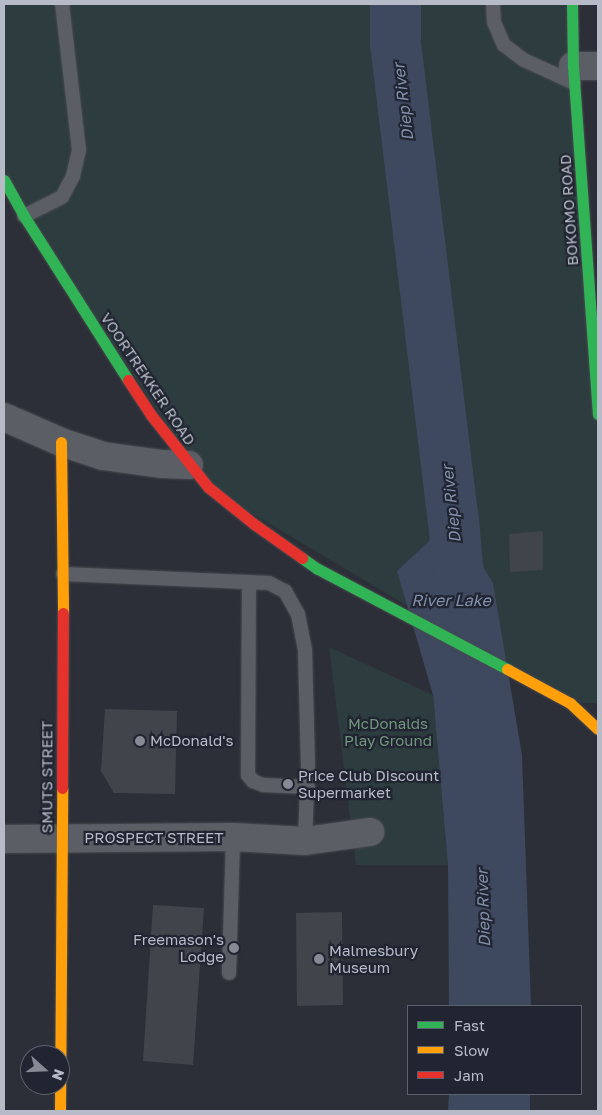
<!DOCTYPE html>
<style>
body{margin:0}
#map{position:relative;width:602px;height:1115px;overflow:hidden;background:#2c2f37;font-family:"Golos Text",sans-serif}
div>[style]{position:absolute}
.green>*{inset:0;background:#2d3c3f}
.water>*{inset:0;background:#3e485e}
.river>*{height:51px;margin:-25.5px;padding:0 25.5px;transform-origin:25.5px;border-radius:25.5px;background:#3e485e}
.building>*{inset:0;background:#41444b}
.roads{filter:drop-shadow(0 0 1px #484a50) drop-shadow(0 0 1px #484a50)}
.lane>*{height:14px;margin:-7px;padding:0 7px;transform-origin:7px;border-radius:7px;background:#5c5e65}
.street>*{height:28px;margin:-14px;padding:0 14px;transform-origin:14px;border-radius:14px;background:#5c5e65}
.fast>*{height:11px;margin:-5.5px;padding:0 5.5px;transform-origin:5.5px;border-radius:5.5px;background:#30b455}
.slow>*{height:11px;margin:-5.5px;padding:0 5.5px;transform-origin:5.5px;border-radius:5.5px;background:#ff9f0a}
.jam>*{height:11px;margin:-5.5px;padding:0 5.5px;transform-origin:5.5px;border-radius:5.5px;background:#e5322d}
.dots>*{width:14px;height:14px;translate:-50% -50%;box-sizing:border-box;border:2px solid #202531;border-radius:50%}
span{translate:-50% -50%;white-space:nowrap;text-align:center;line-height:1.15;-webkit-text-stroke:4.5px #202531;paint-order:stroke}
.street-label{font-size:15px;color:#b7bbc7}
.park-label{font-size:15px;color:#71957d}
.poi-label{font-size:15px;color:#b7bbc7}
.left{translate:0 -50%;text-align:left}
.right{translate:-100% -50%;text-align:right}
.water-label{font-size:16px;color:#838faa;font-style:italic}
.frame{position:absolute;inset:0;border:5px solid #b7bbc7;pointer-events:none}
.legend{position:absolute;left:407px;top:1005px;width:175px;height:90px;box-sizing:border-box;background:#202531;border:1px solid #5c616d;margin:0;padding:6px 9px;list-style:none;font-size:15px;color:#b7bbc7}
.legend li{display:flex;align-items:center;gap:10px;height:25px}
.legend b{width:25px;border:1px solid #5c616d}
.north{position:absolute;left:20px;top:1045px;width:50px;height:50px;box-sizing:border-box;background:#202531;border:1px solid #5c616d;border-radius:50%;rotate:110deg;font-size:14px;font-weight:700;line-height:20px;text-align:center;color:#b7bbc7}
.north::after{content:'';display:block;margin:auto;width:18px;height:22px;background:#868a95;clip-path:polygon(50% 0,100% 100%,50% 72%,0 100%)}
</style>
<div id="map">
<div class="green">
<i style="clip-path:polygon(4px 4px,572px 4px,598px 414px,598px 703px,570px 703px,208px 487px,4px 180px)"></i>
<i style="clip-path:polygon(329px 647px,433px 695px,448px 865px,356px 865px)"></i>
</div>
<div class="water">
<i style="clip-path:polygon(453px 519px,493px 583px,522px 755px,531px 1006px,449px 1006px,448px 865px,433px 695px,397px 571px)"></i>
<i style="clip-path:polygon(449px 1094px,530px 1094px,530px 1111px,448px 1111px)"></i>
</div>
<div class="river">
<i style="left:395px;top:4px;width:39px;rotate:90deg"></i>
<i style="left:395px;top:43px;width:480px;rotate:83.1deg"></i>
<i style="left:453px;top:519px;width:70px;rotate:85.1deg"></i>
</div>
<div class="building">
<i style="clip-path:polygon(543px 531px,543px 570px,510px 572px,509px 534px)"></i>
<i style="clip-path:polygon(105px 709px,177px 711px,175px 794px,114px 793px,101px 771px)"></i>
<i style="clip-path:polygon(153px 905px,204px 908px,193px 1065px,143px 1061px)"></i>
<i style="clip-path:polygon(342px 912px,343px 1005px,297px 1006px,296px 913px)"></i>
</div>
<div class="roads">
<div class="lane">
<i style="left:493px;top:4px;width:18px;rotate:87deg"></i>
<i style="left:494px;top:22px;width:25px;rotate:67deg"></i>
<i style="left:504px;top:45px;width:25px;rotate:37deg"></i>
<i style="left:524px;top:60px;width:55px;rotate:24.7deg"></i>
<i style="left:24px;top:216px;width:42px;rotate:-26.6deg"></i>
<i style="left:62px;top:197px;width:24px;rotate:-62deg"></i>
<i style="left:73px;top:176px;width:27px;rotate:-77deg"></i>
<i style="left:79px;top:150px;width:147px;rotate:-96.6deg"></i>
<i style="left:63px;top:574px;width:206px;rotate:2.5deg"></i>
<i style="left:269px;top:583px;width:18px;rotate:27deg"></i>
<i style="left:285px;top:591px;width:26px;rotate:61deg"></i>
<i style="left:298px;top:614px;width:38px;rotate:79deg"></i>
<i style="left:305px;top:651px;width:114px;rotate:88.5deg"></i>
<i style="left:308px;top:765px;width:76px;rotate:92.3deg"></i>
<i style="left:249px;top:582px;width:193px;rotate:90.3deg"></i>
<i style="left:248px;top:775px;width:8px;rotate:50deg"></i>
<i style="left:253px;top:781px;width:11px;rotate:22deg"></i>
<i style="left:263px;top:785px;width:45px;rotate:2.5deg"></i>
<i style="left:229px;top:973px;width:136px;rotate:-88.3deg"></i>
</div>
<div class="street">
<i style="left:573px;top:66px;width:25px"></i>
<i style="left:4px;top:417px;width:62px;rotate:23.7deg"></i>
<i style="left:61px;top:442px;width:44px;rotate:18.4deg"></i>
<i style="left:103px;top:456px;width:60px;rotate:7.7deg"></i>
<i style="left:162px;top:464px;width:27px;rotate:2deg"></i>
<i style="left:4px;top:839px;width:229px;rotate:-0.5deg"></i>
<i style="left:233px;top:837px;width:72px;rotate:3.2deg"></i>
<i style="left:305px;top:841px;width:66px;rotate:-7.9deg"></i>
</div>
<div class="fast">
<i style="left:572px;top:4px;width:62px;rotate:89.1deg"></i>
<i style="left:573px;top:66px;width:349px;rotate:85.9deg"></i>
<i style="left:4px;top:180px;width:41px;rotate:60.9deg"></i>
<i style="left:24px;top:216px;width:194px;rotate:57.6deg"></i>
<i style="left:302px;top:558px;width:19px;rotate:35deg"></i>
<i style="left:318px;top:569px;width:214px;rotate:27.9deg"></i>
</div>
<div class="slow">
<i style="left:61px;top:442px;width:171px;rotate:89.3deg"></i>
<i style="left:507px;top:669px;width:72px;rotate:28.4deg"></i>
<i style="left:570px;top:703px;width:38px;rotate:43deg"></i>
<i style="left:60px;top:1111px;width:323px;rotate:-89.6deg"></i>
</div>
<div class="jam">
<i style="left:128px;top:380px;width:42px;rotate:56.7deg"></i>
<i style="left:151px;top:415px;width:92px;rotate:51.6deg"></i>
<i style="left:208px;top:487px;width:59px;rotate:38.8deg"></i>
<i style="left:254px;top:524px;width:59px;rotate:35.3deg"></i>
<i style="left:62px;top:788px;width:175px;rotate:-89.7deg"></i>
</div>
</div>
<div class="dots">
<i style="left:140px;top:741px;background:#868a95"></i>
<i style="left:288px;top:784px;background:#868a95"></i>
<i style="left:234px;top:948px;background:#868a95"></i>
<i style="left:319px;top:959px;background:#868a95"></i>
</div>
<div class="street-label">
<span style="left:569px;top:210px;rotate:-94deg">BOKOMO ROAD</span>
<span style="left:148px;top:379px;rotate:56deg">VOORTREKKER ROAD</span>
<span style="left:47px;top:777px;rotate:-90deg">SMUTS STREET</span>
<span style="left:154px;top:838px">PROSPECT STREET</span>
</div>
<div class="park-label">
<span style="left:388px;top:732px">McDonalds<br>Play Ground</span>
</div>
<div class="poi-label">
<span class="left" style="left:150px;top:741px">McDonald's</span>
<span class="left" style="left:298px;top:784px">Price Club Discount<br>Supermarket</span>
<span class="right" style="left:224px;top:948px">Freemason's<br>Lodge</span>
<span class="left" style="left:329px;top:959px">Malmesbury<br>Museum</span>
</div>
<div class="water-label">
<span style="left:403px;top:102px;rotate:-97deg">Diep River</span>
<span style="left:451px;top:504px;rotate:-96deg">Diep River</span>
<span style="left:451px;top:600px">River Lake</span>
<span style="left:483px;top:908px;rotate:-92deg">Diep River</span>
</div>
<div class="frame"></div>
<ul class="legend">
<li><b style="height:6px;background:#30b455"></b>Fast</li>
<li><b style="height:6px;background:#ff9f0a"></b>Slow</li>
<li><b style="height:6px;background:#e5322d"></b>Jam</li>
</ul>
<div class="north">N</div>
</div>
